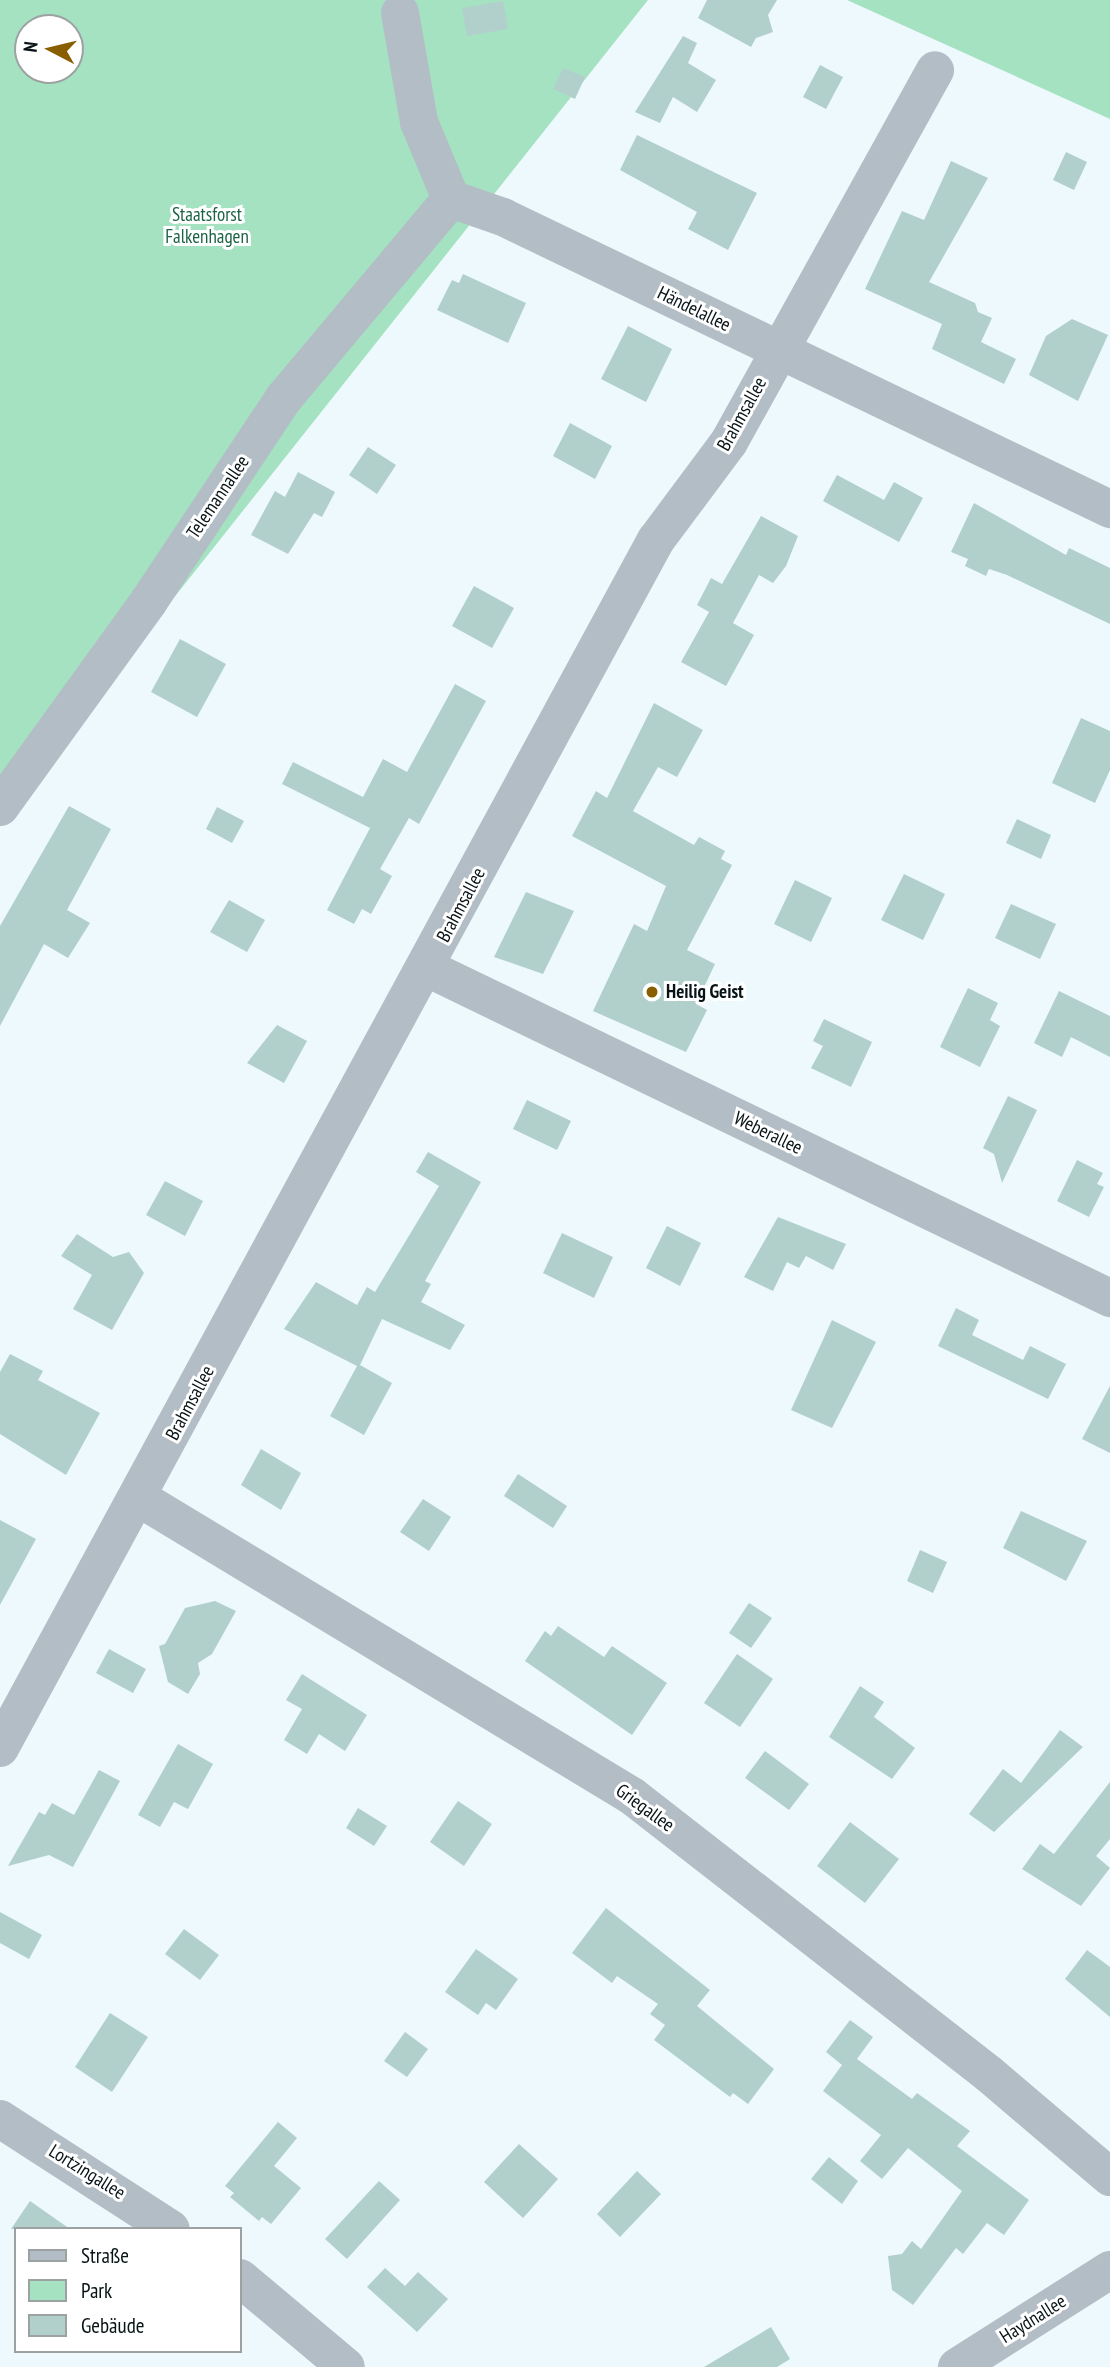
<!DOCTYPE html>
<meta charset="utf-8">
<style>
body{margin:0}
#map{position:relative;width:1110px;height:2367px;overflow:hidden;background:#edf9fd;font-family:"PT Sans Narrow",sans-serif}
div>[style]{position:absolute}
.green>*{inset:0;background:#a5e2c1}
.building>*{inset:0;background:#b1d0cc}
.minor>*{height:38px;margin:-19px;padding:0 19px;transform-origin:19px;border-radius:19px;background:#b3bdc5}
.dots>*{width:19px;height:19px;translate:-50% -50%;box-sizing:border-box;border:4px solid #fff;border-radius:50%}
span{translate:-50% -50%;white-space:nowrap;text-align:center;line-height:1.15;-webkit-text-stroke:6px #fff;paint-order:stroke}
.park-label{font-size:19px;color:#1b6444}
.street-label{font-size:19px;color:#081316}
.poi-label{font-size:19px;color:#081316;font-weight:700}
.left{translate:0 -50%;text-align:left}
.legend{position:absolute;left:14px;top:2227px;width:228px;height:126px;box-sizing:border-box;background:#fff;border:2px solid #9ca1a2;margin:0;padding:9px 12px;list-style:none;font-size:21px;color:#081316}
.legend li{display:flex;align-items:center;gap:14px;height:35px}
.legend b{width:35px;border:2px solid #9ca1a2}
.north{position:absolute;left:14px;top:14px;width:70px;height:70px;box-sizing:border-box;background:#fff;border:2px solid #9ca1a2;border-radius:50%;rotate:277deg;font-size:19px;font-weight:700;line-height:28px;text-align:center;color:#081316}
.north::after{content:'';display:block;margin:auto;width:24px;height:32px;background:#885e00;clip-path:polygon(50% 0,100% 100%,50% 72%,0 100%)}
</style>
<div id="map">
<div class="green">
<i style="clip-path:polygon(evenodd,0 0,648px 0,0 817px,0 0,28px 28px,70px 28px,70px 70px,28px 70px,28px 28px)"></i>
<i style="clip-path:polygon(847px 0,1110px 0,1110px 119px)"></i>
</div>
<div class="building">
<i style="clip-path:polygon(707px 0,777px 0,768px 15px,773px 32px,756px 38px,751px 47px,698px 18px)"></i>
<i style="clip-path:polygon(503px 1px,508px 29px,467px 36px,462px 8px)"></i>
<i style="clip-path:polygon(683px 36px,697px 43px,688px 63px,716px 80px,697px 112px,673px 97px,660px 123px,635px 112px)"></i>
<i style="clip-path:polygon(820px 65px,843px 77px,826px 109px,803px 97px)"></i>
<i style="clip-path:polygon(563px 68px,585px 77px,575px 99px,553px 89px)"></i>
<i style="clip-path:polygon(637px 135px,757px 193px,728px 250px,688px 229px,697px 212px,620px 170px)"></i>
<i style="clip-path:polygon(1066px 152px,1087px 162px,1074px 190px,1053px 180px)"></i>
<i style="clip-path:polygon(951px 161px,988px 178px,929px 282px,975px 303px,978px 312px,992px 318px,981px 342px,1016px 359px,1004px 384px,932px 349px,942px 324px,865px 289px,902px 211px,924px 220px)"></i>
<i style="clip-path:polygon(463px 274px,526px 303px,508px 343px,437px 310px,452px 280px,459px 283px)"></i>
<i style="clip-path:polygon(1072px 319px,1108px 335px,1078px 401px,1029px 375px,1046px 336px)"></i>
<i style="clip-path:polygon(628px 326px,672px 349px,646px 402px,601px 379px)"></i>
<i style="clip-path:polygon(570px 423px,612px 446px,595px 479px,553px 456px)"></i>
<i style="clip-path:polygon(368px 447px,396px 465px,377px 494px,349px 475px)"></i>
<i style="clip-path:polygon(298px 472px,335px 492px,322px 517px,314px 513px,288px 554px,251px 535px,275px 491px,285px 497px)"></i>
<i style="clip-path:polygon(837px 475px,884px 500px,894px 482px,923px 498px,899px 542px,823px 501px)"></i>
<i style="clip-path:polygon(974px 503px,1066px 555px,1069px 548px,1110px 568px,1110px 624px,1007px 575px,989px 569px,986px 576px,965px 566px,968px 559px,951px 552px)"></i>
<i style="clip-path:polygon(761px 516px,798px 536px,786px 566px,773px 583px,759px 575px,733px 623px,754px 635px,726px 686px,681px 662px,709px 612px,697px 605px,711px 578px,722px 584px)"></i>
<i style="clip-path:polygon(474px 586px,514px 608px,492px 648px,452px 626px)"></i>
<i style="clip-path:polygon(180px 639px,226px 664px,197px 717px,151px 692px)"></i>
<i style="clip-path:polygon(455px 684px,486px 701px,419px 824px,409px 818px,380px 869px,392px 876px,371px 914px,362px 909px,354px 924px,327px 910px,370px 828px,282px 784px,293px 762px,363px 797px,383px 759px,407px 772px)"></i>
<i style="clip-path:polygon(654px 703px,703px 730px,677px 777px,658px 767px,633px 811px,694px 845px,699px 837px,725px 851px,721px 859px,732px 865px,687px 950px,715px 964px,696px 1004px,707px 1010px,686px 1052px,593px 1011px,634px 924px,647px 931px,666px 886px,572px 836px,596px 791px,607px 798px)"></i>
<i style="clip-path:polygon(1081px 718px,1110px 731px,1110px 770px,1095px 803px,1052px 783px)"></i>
<i style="clip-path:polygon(69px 806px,111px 829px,67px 910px,90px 923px,68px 958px,44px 944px,0 1026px,0 926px)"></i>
<i style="clip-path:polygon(217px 807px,244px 821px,232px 843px,206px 829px)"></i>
<i style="clip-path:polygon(1017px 819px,1051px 835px,1041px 859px,1006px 843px)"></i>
<i style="clip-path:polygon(904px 874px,945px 894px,923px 940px,881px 920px)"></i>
<i style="clip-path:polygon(795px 880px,832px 898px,811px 942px,774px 924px)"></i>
<i style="clip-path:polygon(526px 892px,574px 911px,543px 974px,494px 957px)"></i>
<i style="clip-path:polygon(229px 900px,265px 920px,247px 952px,210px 932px)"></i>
<i style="clip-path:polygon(1011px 904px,1056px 924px,1040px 959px,995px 938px)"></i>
<i style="clip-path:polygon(968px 988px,998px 1003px,990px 1020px,1000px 1026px,980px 1067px,940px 1047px)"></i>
<i style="clip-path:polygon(1059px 991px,1110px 1016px,1110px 1057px,1071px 1037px,1062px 1057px,1034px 1043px)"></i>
<i style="clip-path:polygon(824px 1019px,872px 1042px,851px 1087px,811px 1068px,823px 1046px,813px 1041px)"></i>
<i style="clip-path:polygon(277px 1025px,307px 1041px,284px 1083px,247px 1063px)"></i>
<i style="clip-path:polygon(1008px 1096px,1037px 1110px,1002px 1183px,994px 1154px,983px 1148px)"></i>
<i style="clip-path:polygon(527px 1100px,571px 1121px,557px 1150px,513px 1129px)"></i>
<i style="clip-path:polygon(428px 1152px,481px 1182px,425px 1281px,431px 1284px,421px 1302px,465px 1325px,450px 1350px,382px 1319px,360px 1365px,392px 1383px,364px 1435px,330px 1416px,357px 1366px,284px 1329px,316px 1282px,357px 1305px,367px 1287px,375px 1292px,439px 1186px,416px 1172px)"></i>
<i style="clip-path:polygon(1077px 1160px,1103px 1173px,1097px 1184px,1104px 1187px,1089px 1217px,1057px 1201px)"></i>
<i style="clip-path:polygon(165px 1181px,203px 1201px,185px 1236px,146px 1215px)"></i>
<i style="clip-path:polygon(778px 1217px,846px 1244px,833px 1270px,806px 1256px,799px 1268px,787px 1262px,773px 1291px,744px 1277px)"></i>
<i style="clip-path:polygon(667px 1226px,701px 1243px,680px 1286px,646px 1268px)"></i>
<i style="clip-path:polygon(562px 1233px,613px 1257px,594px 1298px,543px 1273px)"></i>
<i style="clip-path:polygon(77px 1234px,113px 1257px,129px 1252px,144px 1273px,112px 1330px,73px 1309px,92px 1275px,61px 1256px)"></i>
<i style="clip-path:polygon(956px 1308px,979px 1320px,972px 1335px,1023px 1360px,1030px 1346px,1066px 1364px,1048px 1399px,938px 1346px)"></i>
<i style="clip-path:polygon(832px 1320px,876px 1342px,832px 1428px,791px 1410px)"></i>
<i style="clip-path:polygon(10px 1354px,43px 1371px,38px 1380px,100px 1413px,66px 1475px,0 1434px,0 1372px)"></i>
<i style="clip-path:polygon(1110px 1386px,1110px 1453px,1082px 1439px)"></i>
<i style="clip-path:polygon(261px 1449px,301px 1473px,281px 1510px,241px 1485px)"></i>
<i style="clip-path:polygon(518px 1474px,567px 1506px,553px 1528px,504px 1496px)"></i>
<i style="clip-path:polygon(423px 1499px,451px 1517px,429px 1551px,400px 1532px)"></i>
<i style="clip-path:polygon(1021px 1511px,1087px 1541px,1066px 1581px,1003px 1548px)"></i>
<i style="clip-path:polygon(0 1520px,36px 1539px,0 1605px)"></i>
<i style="clip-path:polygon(920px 1550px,947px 1562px,933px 1593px,907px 1581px)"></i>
<i style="clip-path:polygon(215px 1601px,236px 1611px,212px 1654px,198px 1663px,200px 1674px,188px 1694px,168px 1682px,159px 1646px,165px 1644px,185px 1608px)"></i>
<i style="clip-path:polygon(749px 1603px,772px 1618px,751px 1648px,729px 1633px)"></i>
<i style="clip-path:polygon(558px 1626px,604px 1657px,612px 1646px,667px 1683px,632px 1735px,525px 1661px,545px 1631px,551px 1636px)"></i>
<i style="clip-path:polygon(109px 1649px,146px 1669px,133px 1693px,96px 1673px)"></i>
<i style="clip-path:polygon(737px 1654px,773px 1679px,740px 1727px,704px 1703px)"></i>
<i style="clip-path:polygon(302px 1674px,367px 1715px,345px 1751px,319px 1734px,307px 1754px,284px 1740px,302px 1709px,286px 1700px)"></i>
<i style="clip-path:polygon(860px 1686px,884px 1702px,874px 1717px,915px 1748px,892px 1779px,829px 1737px)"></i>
<i style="clip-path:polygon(1060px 1730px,1083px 1747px,994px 1832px,969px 1814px,1003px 1769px,1021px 1783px)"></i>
<i style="clip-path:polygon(178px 1744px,213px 1764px,188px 1809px,174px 1802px,160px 1827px,138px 1815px)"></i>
<i style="clip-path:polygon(765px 1751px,809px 1784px,789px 1810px,745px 1778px)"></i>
<i style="clip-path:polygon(99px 1770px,120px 1781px,73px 1867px,49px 1855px,8px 1866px,39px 1812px,45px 1815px,52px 1803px,74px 1815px)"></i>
<i style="clip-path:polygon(1110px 1782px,1110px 1839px,1096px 1856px,1110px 1868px,1081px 1906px,1022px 1869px,1040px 1844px,1054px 1854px)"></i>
<i style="clip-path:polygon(458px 1801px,492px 1824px,464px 1866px,430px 1842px)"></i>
<i style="clip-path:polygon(358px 1808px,387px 1826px,374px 1846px,346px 1828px)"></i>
<i style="clip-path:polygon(850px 1822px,899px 1859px,865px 1903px,817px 1866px)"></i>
<i style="clip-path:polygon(606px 1908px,710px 1990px,697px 2006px,774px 2069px,748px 2104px,733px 2093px,730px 2097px,654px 2040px,665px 2025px,650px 2014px,658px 2004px,617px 1976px,612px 1983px,572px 1953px)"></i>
<i style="clip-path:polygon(0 1912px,42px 1935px,29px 1959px,0 1943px)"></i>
<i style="clip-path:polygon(184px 1929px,219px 1955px,200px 1980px,165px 1954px)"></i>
<i style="clip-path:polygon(476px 1949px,518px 1979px,496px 2010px,486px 2003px,478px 2015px,445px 1992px)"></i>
<i style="clip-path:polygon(1087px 1950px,1110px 1967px,1110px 2017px,1065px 1979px)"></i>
<i style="clip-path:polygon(110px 2013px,148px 2037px,112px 2092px,75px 2067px)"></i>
<i style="clip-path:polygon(850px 2020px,873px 2037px,857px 2059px,912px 2099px,917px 2093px,970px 2131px,957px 2146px,1029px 2200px,1004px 2235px,987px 2223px,963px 2254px,956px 2248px,913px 2305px,892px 2290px,888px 2256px,902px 2254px,912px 2241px,921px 2249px,962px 2191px,908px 2148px,882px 2179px,860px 2161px,881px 2135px,823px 2091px,842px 2065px,826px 2052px)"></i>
<i style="clip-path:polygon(405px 2032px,428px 2049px,407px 2077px,384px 2061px)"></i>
<i style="clip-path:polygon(278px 2122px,297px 2138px,274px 2166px,301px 2188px,271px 2224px,262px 2217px,259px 2221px,230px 2197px,234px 2193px,225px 2186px)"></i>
<i style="clip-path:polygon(519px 2144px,558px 2179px,523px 2218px,484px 2182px)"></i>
<i style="clip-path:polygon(829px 2157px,858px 2181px,842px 2204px,811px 2179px)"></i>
<i style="clip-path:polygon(637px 2171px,661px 2194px,620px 2237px,597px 2214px)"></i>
<i style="clip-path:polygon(379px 2181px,400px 2200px,347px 2259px,325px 2239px)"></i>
<i style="clip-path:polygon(30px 2201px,70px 2229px,11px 2229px)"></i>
<i style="clip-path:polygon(385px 2268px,405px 2286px,418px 2272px,448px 2299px,417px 2332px,367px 2287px)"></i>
<i style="clip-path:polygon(771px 2327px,790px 2359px,777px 2367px,704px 2367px)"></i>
</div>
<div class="minor">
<i style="left:400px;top:13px;width:111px;rotate:80.1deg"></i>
<i style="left:419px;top:122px;width:83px;rotate:67.4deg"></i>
<i style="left:451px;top:199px;width:55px;rotate:19.1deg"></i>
<i style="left:503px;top:217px;width:674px;rotate:25.69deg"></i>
<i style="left:0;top:807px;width:254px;rotate:-54.1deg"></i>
<i style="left:149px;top:601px;width:244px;rotate:-56.4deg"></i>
<i style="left:284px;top:398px;width:260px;rotate:-50deg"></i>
<i style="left:427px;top:968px;width:759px;rotate:25.79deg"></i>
<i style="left:139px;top:1498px;width:576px;rotate:31.15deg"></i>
<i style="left:632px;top:1796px;width:452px;rotate:37.9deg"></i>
<i style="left:989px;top:2074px;width:159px;rotate:40.4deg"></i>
<i style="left:0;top:1748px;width:1375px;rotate:-61.5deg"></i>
<i style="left:656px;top:540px;width:122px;rotate:-53.3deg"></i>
<i style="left:729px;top:442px;width:425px;rotate:-61deg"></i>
<i style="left:0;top:2119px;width:203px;rotate:32.8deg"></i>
<i style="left:240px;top:2278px;width:138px;rotate:40deg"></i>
<i style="left:957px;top:2367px;width:181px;rotate:-32.4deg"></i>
</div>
<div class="dots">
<i style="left:652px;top:992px;background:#885e00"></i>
</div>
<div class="park-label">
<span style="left:207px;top:226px">Staatsforst<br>Falkenhagen</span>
</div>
<div class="street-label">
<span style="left:694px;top:309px;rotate:26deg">Händelallee</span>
<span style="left:742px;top:414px;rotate:-61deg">Brahmsallee</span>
<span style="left:218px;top:497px;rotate:-56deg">Telemannallee</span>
<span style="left:461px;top:905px;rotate:-62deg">Brahmsallee</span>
<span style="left:768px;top:1133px;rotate:26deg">Weberallee</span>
<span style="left:190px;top:1403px;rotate:-62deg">Brahmsallee</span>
<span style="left:645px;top:1808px;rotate:36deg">Griegallee</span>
<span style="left:87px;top:2172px;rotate:32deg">Lortzingallee</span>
<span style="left:1033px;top:2319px;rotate:-32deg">Haydnallee</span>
</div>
<div class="poi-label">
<span class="left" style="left:666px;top:992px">Heilig Geist</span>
</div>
<ul class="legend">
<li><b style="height:9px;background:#b3bdc5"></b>Straße</li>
<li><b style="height:19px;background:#a5e2c1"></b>Park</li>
<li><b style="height:19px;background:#b1d0cc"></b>Gebäude</li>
</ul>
<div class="north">N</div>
</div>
